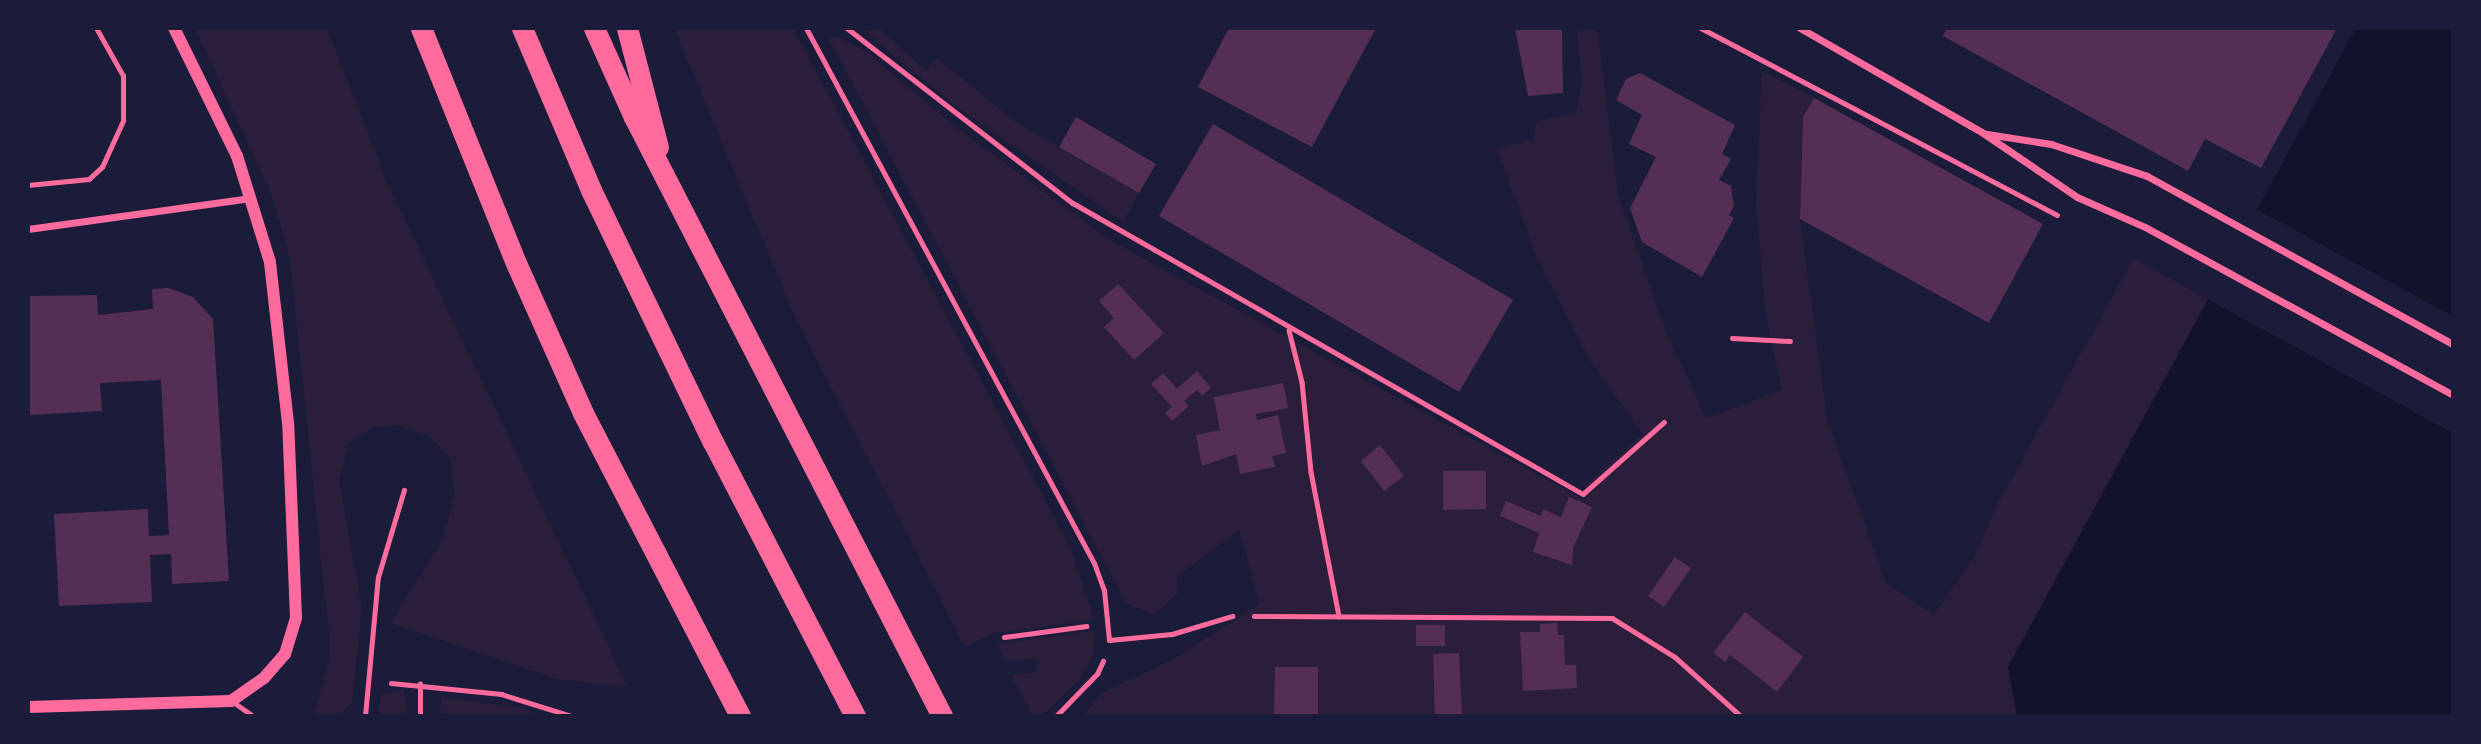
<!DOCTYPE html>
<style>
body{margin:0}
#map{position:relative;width:2481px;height:744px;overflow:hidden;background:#1b1b3a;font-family:"Playfair Display",serif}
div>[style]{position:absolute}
.green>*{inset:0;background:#2a1e3b}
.water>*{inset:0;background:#12122b}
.pier>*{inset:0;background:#1b1b3a}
.building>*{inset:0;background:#542f53}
.path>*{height:4.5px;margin:-2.25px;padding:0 2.25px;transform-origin:2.25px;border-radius:2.25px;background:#ff6b9d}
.service>*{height:5px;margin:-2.5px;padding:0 2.5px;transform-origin:2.5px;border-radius:2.5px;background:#ff6b9d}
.minor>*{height:7px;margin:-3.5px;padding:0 3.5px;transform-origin:3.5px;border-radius:3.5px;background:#ff6b9d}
.tertiary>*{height:12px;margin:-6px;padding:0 6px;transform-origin:6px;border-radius:6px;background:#ff6b9d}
.motorway>*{height:21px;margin:-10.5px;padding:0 10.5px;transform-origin:10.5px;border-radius:10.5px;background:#ff6b9d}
span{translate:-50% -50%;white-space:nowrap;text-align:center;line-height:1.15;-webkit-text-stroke:5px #1b1b3a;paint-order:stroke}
.frame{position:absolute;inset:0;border:30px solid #1b1b3a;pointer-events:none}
</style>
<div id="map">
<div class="green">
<i style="clip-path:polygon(195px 28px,327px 28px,386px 180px,628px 687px,559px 680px,390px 623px,443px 539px,454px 496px,452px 461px,430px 436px,399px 426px,374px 427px,349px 443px,339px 480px,362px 609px,352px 702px,340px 716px,313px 716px,329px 663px,330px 644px,290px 259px,272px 196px)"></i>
<i style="clip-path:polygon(674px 28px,793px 28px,1070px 547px,1094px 619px,992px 634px,965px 647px,796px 319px)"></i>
<i style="clip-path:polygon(860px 28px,879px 28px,926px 71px,937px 58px,1016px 122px,1139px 193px,1123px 222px,961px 110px)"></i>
<i style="clip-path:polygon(1577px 28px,1597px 28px,1618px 195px,1665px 329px,1706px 418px,1782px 390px,1766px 316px,1756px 202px,1762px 71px,1814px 98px,1803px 117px,1800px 219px,1827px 419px,1886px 583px,1934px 615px,1973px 558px,1999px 501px,2134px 258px,2208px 300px,2008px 667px,2017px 716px,1083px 716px,1102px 693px,1177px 657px,1260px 604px,1239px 530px,1177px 577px,1178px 593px,1154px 615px,1126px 603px,828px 37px,837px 36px,867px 52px,953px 125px,1110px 240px,1586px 501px,1584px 487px,1643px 434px,1591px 362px,1537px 258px,1497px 149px,1534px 139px,1536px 122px,1576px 113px,1582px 82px)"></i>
<i style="clip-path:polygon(1094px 631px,1093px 655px,1081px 678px,1042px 716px,1033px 716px,1011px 675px,1037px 672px,1036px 659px,1006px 661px,996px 644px)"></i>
<i style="clip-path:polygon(404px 690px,407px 716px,378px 716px,381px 695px)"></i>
<i style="clip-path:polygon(441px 697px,521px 708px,545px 716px,441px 716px)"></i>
</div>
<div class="water">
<i style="clip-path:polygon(2356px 28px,2453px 28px,2453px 716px,2017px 716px,2008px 667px)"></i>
</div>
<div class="pier">
<i style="clip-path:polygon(2254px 208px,2453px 316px,2453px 433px,2205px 298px)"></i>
</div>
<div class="building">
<i style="clip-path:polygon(1229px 28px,1376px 28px,1312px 147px,1198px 87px)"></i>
<i style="clip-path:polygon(1515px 28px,1562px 28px,1563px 93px,1528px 96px)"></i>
<i style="clip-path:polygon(1947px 28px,2337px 28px,2261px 168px,2205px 139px,2188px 171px,1943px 36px)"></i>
<i style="clip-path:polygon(1640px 73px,1735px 125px,1722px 154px,1731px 159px,1719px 180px,1731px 186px,1734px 206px,1729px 215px,1734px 218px,1702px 277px,1642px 242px,1630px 208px,1656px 157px,1629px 144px,1642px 115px,1616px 100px,1626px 79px)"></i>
<i style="clip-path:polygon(1814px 98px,2043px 224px,1989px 323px,1800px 219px,1803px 117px)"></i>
<i style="clip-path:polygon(1076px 117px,1156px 164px,1139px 193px,1059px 147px)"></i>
<i style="clip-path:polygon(1213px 124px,1513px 300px,1459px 392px,1159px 216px)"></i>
<i style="clip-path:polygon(1118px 284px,1164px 333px,1134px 360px,1104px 327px,1114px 318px,1099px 301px)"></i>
<i style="clip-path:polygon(168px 288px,193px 297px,213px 319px,229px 581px,172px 584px,171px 554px,150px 555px,152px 602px,59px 606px,54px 514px,148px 509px,149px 536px,169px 535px,161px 380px,100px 383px,102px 411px,28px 415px,28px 296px,97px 295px,98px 315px,153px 309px,152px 289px)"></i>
<i style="clip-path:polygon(1197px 371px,1211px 388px,1202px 396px,1197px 390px,1184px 401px,1189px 406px,1172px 421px,1165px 413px,1172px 407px,1151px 384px,1163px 373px,1177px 389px)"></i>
<i style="clip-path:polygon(1283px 383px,1288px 408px,1256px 414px,1257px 420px,1278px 415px,1286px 453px,1272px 456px,1275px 467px,1240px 474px,1236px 454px,1202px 466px,1196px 435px,1220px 430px,1214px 397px)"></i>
<i style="clip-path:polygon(1380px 445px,1404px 476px,1384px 491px,1361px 461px)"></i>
<i style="clip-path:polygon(1443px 471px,1486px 471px,1486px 509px,1443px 510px)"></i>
<i style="clip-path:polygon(1569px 497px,1592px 507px,1573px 548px,1572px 565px,1533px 552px,1539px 533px,1500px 516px,1506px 501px,1541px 516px,1543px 509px,1561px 517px)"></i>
<i style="clip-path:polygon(1675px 557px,1691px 568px,1664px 607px,1648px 596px)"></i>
<i style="clip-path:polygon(1745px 612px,1803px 657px,1777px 692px,1730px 655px,1725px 662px,1713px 653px)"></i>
<i style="clip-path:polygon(1557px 623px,1558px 635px,1564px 635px,1565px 665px,1576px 665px,1577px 688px,1523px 691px,1520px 632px,1540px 632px,1540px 624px)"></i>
<i style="clip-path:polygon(1416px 625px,1445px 625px,1445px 646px,1416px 646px)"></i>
<i style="clip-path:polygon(1459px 653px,1462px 716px,1435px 716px,1433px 654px)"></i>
<i style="clip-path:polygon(1275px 667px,1318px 667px,1318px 716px,1274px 716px)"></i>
</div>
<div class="path">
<i style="left:847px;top:28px;width:286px;rotate:37.8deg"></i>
<i style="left:1073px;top:203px;width:587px;rotate:29.71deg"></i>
<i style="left:1583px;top:494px;width:108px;rotate:-41.6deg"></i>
<i style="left:1701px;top:28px;width:402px;rotate:27.7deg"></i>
<i style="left:28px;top:185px;width:61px;rotate:-5.6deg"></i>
<i style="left:89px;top:179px;width:18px;rotate:-43deg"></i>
<i style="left:102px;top:167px;width:51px;rotate:-65.5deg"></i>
<i style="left:123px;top:121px;width:45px;rotate:-90deg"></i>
<i style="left:123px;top:76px;width:55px;rotate:-119.4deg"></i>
<i style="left:1289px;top:330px;width:54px;rotate:76deg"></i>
<i style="left:1302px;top:382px;width:90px;rotate:84.3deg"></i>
<i style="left:1311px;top:472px;width:147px;rotate:79deg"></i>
<i style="left:1732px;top:338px;width:58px;rotate:3deg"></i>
<i style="left:1254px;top:616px;width:358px;rotate:0.3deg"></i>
<i style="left:1612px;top:618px;width:74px;rotate:31.8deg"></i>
<i style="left:1675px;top:657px;width:89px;rotate:41.8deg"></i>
<i style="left:1004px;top:637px;width:83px;rotate:-7.6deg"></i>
<i style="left:391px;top:683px;width:111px;rotate:5.7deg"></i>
<i style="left:501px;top:694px;width:73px;rotate:17.4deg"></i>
<i style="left:420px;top:716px;width:32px;rotate:-90deg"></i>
<i style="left:1056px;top:716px;width:59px;rotate:-45.7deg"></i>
<i style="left:1097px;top:674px;width:14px;rotate:-65deg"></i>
</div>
<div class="service">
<i style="left:806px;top:28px;width:608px;rotate:61.71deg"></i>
<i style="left:1094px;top:563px;width:29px;rotate:70deg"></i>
<i style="left:1104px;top:590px;width:50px;rotate:84.3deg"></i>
<i style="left:1109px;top:640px;width:63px;rotate:-5.4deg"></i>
<i style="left:1172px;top:634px;width:63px;rotate:-16.7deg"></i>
<i style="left:233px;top:702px;width:24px;rotate:35deg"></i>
<i style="left:365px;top:716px;width:140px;rotate:-84.7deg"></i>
<i style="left:378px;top:577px;width:91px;rotate:-73.4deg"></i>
</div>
<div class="minor">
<i style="left:1800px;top:28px;width:211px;rotate:29.8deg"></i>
<i style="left:1983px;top:133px;width:114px;rotate:34.2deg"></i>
<i style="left:2077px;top:197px;width:74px;rotate:23.8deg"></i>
<i style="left:2145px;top:227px;width:351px;rotate:28.6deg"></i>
<i style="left:1987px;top:134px;width:65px;rotate:8.9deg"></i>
<i style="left:2051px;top:144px;width:101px;rotate:18.4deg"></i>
<i style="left:2147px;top:176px;width:349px;rotate:28.8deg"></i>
<i style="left:28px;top:229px;width:225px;rotate:-7.9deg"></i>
</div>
<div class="tertiary">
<i style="left:28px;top:707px;width:203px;rotate:-1.7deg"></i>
<i style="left:231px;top:701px;width:40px;rotate:-34.9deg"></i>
<i style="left:264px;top:678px;width:32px;rotate:-49deg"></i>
<i style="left:285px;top:654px;width:38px;rotate:-73deg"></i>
<i style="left:296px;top:618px;width:195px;rotate:-92.3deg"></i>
<i style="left:288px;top:423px;width:162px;rotate:-96.4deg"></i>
<i style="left:270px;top:262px;width:111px;rotate:-107.3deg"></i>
<i style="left:237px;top:156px;width:143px;rotate:-116.2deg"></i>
</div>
<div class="motorway">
<i style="left:421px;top:28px;width:253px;rotate:68deg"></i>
<i style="left:516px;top:263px;width:164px;rotate:65.9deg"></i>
<i style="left:583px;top:413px;width:341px;rotate:62.6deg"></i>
<i style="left:522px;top:28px;width:176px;rotate:66.9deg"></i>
<i style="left:591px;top:190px;width:280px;rotate:64.2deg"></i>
<i style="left:713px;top:442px;width:309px;rotate:62.6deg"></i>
<i style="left:594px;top:28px;width:98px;rotate:65.8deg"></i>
<i style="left:634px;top:117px;width:674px;rotate:62.79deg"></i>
<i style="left:627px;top:28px;width:123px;rotate:75.4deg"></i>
</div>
<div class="frame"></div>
</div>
